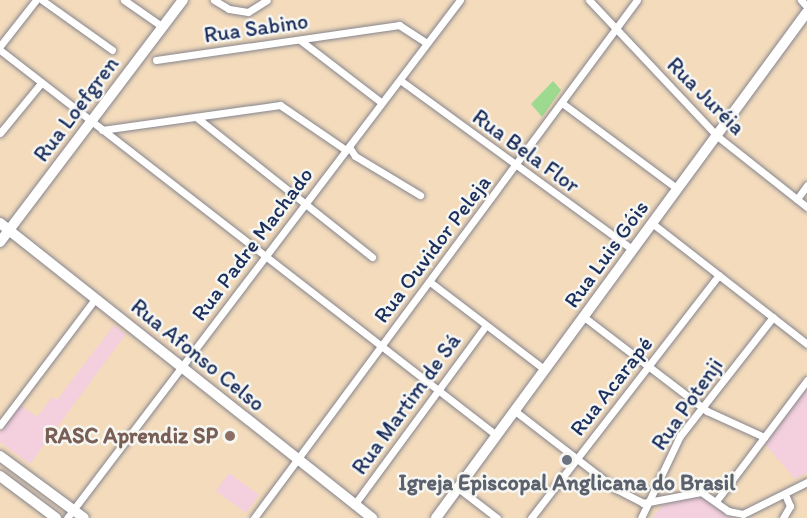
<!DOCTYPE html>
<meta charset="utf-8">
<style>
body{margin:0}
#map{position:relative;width:807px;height:518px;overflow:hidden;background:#f3dbbc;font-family:Itim,sans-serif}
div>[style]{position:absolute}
.built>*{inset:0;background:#f4cfdd}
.green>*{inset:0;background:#9dda8f}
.roads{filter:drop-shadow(0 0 2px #87858d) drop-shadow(0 0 2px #87858d)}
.street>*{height:7px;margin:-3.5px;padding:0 3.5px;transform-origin:3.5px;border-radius:3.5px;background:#fff}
.secondary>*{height:10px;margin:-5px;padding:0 5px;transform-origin:5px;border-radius:5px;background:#fff}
.primary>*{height:10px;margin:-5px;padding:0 5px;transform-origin:5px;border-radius:5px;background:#fff}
.dots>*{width:16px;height:16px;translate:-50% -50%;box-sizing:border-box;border:3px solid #f6f6f2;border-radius:50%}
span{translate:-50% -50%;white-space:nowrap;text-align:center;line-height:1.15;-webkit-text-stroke:5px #f6f6f2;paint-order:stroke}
.street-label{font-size:22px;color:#1b2f5e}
.education-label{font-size:22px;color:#785e54;font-weight:700}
.right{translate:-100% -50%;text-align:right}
.worship-label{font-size:22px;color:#5b616d;font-weight:700}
</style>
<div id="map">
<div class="built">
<i style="clip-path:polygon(114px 325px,126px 334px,30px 464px,0 442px,0 432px,20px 405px,37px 417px,52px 397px,57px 400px)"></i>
<i style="clip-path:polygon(807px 387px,807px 473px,795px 479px,765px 444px)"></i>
<i style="clip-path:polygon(229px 473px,259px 495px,246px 513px,216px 491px)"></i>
<i style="clip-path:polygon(701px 496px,732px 518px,652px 518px,663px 505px)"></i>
</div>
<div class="green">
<i style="clip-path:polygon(553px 81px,561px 90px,542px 117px,531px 104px)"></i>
</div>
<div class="roads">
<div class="street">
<i style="left:42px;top:0;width:86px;rotate:35.5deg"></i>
<i style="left:124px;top:0;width:47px;rotate:34.7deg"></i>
<i style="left:214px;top:0;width:17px;rotate:31deg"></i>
<i style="left:229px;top:9px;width:19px;rotate:9deg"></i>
<i style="left:248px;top:12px;width:22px;rotate:-32deg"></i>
<i style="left:589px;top:0;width:187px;rotate:46.7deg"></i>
<i style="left:717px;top:136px;width:115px;rotate:38.3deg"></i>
<i style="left:801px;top:0;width:9px;rotate:49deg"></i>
<i style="left:300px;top:40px;width:103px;rotate:37.5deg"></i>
<i style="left:0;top:46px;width:58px;rotate:-52deg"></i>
<i style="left:0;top:50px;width:628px;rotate:37.82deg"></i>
<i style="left:156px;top:60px;width:246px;rotate:-8.2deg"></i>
<i style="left:399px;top:25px;width:33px;rotate:33deg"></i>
<i style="left:400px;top:80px;width:288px;rotate:36.1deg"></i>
<i style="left:562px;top:103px;width:144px;rotate:36.6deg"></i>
<i style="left:196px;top:117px;width:225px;rotate:38.5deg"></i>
<i style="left:102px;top:130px;width:180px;rotate:-8deg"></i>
<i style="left:280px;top:105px;width:80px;rotate:34.3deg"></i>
<i style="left:0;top:133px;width:65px;rotate:-50.6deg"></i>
<i style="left:349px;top:147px;width:11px;rotate:56deg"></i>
<i style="left:355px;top:156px;width:76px;rotate:31deg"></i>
<i style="left:797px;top:199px;width:17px;rotate:-54deg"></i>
<i style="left:653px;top:224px;width:195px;rotate:37.9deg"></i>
<i style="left:430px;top:282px;width:145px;rotate:37.4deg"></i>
<i style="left:584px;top:317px;width:155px;rotate:37.4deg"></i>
<i style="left:707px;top:411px;width:63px;rotate:24.5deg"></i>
<i style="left:515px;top:411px;width:128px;rotate:37.7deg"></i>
<i style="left:616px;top:489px;width:30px;rotate:27deg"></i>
<i style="left:643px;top:503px;width:59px;rotate:-10.7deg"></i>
<i style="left:701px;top:492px;width:33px;rotate:35deg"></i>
<i style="left:728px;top:511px;width:15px;rotate:11deg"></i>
<i style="left:743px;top:514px;width:72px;rotate:-26.6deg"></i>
<i style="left:0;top:425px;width:158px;rotate:-53deg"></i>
<i style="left:458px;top:488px;width:49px;rotate:37.6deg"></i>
<i style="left:717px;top:500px;width:150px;rotate:-53.1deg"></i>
<i style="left:354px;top:505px;width:223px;rotate:-53.7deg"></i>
<i style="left:67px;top:518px;width:650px;rotate:-52.81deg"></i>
<i style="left:254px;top:518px;width:644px;rotate:-53.52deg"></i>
<i style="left:531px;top:518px;width:307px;rotate:-52.3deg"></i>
<i style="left:641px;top:518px;width:91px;rotate:-64.6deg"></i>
<i style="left:680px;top:436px;width:151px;rotate:-52deg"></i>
<i style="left:783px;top:518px;width:14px;rotate:-60deg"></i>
<i style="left:790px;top:506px;width:13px;rotate:-113deg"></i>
</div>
<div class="secondary">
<i style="left:0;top:223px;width:475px;rotate:38.4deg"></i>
<i style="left:0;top:242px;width:303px;rotate:-52.9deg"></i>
<i style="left:436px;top:518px;width:627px;rotate:-53.75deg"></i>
</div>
<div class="primary">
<i style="left:0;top:456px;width:104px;rotate:36.4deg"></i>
<i style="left:0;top:476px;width:70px;rotate:36.9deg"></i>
</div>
</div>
<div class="dots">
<i style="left:230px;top:436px;background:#8d6e63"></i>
<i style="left:567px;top:460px;background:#6b7280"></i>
</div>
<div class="street-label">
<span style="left:256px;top:28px;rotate:-8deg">Rua Sabino</span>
<span style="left:706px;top:96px;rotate:45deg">Rua Juréia</span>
<span style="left:76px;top:109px;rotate:-53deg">Rua Loefgren</span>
<span style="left:526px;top:151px;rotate:36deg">Rua Bela Flor</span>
<span style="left:252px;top:244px;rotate:-53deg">Rua Padre Machado</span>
<span style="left:432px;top:249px;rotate:-53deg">Rua Ouvidor Peleja</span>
<span style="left:606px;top:254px;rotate:-54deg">Rua Luis Góis</span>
<span style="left:198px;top:355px;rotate:39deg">Rua Afonso Celso</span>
<span style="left:611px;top:386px;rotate:-52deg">Rua Acarapé</span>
<span style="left:406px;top:404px;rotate:-54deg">Rua Martim de Sá</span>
<span style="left:687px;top:404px;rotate:-55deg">Rua Potenji</span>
</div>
<div class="education-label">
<span class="right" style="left:218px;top:436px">RASC Aprendiz SP</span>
</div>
<div class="worship-label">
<span style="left:567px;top:483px">Igreja Episcopal Anglicana do Brasil</span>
</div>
</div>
